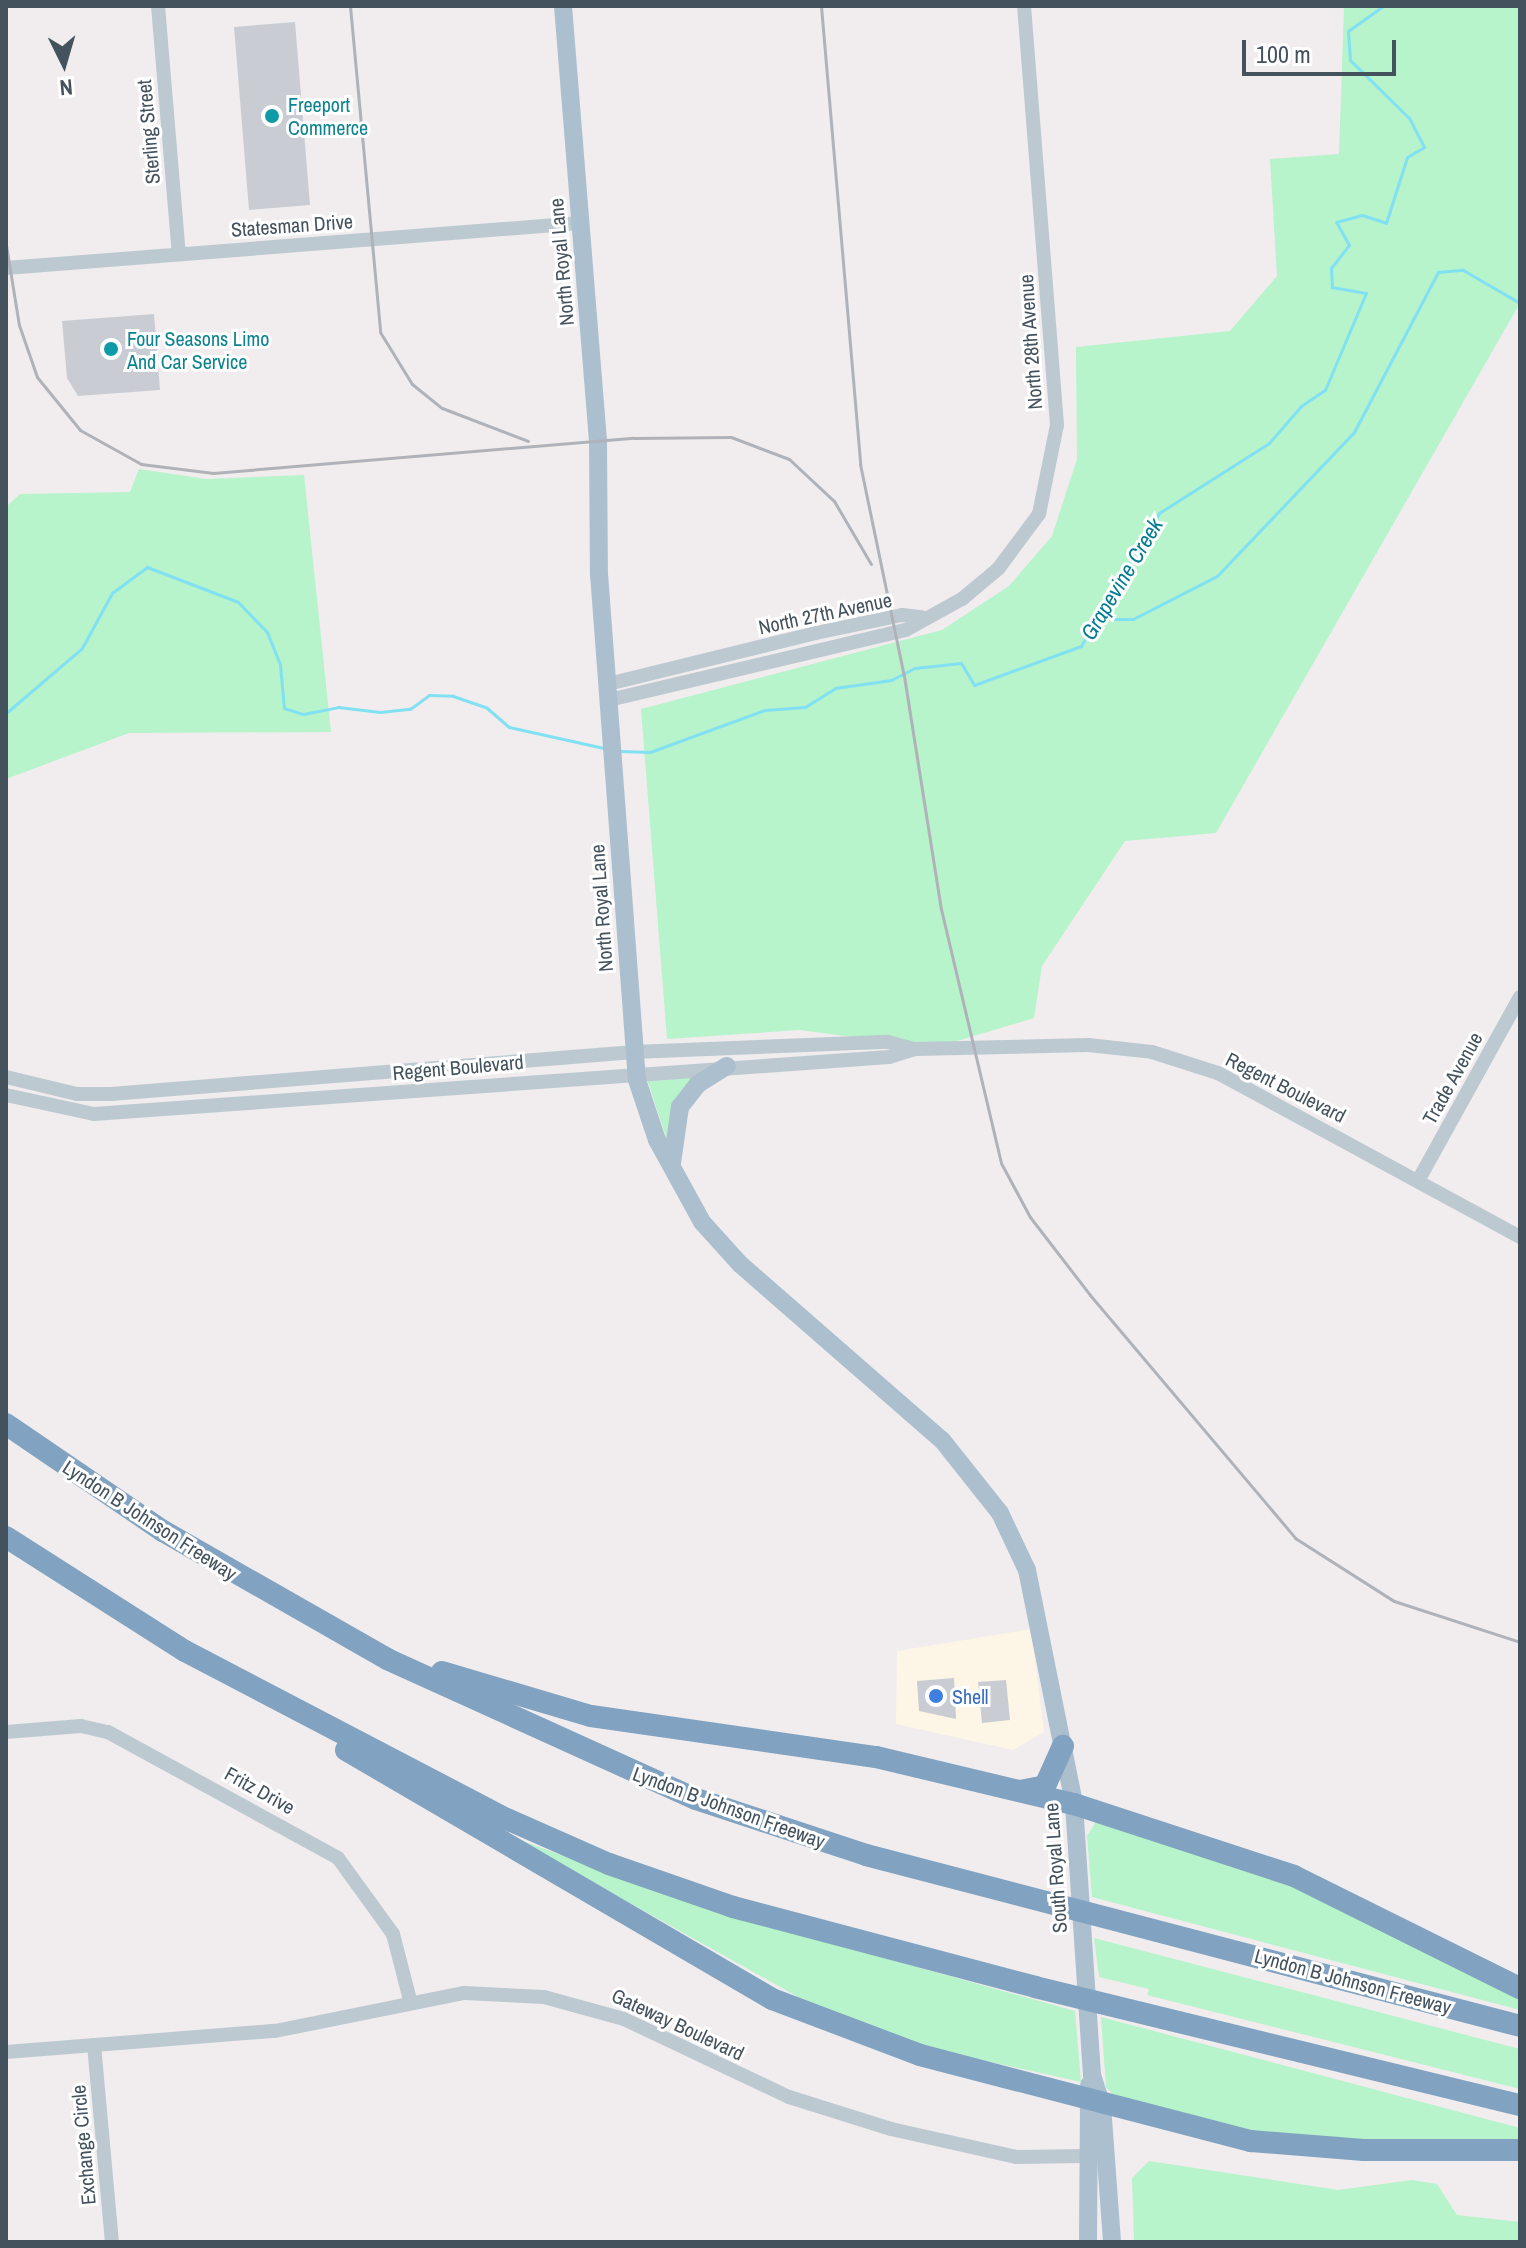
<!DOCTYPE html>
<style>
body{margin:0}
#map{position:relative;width:1526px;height:2248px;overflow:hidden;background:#f1edee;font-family:"Archivo Narrow",sans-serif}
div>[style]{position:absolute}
.commercial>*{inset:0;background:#fdf5e5}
.green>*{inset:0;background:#b7f3cb}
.stream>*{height:3px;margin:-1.5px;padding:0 1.5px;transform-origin:1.5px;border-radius:1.5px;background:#81e1f3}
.building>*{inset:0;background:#c9cdd3}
.minor>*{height:14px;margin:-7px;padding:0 7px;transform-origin:7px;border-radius:7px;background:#bdc9d1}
.major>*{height:18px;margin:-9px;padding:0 9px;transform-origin:9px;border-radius:9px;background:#abbfcf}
.highway>*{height:22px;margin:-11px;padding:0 11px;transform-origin:11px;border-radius:11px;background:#81a3c1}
.rail>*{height:3px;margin:-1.5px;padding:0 1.5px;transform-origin:1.5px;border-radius:1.5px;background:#afb3b9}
.dots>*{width:22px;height:22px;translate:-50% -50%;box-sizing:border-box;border:4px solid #fff;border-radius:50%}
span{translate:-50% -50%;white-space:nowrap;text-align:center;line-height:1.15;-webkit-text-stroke:6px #fff;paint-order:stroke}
.culture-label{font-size:20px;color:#0d838f}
.left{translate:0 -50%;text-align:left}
.street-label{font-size:20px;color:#44525d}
.shop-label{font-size:20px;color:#366cbe}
.water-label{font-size:22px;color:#037c93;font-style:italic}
.frame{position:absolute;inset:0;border:8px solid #44525d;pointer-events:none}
.north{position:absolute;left:24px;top:24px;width:80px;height:80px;-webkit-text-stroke:6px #fff;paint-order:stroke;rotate:175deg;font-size:22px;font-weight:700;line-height:32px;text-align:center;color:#44525d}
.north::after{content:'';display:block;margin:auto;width:28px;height:36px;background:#44525d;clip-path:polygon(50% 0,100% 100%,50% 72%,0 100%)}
.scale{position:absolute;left:1242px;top:40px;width:154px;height:36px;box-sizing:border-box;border:4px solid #44525d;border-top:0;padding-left:10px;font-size:24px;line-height:28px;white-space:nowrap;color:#44525d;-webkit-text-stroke:6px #fff;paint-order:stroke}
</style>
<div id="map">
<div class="commercial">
<i style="clip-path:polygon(1031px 1629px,1044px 1732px,1013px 1750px,896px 1724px,897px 1651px)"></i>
</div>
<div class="green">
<i style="clip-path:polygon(1344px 6px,1520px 6px,1520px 303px,1216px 833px,1125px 841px,1042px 966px,1034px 1018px,934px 1048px,800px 1030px,667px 1039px,641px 709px,942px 630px,1009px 586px,1052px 536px,1077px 459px,1076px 347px,1230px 331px,1277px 276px,1270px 159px,1339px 154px)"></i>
<i style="clip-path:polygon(139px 469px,206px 479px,304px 475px,331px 732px,129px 733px,6px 779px,6px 507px,20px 494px,130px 492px)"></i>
<i style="clip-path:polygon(699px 1073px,667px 1140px,647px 1079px)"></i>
<i style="clip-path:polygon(1096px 1822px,1273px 1872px,1520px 1992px,1520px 2010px,1092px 1897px,1087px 1836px)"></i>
<i style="clip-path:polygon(512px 1837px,705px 1908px,1075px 2011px,1081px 2082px,933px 2049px,800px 1998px)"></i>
<i style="clip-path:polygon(1094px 1938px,1520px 2049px,1520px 2089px,1147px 1995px,1149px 1989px,1099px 1977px)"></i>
<i style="clip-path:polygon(1101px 2017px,1520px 2128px,1520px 2141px,1350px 2142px,1270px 2134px,1117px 2099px,1106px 2087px)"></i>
<i style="clip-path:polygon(1149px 2161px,1338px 2190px,1412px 2180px,1437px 2184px,1457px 2215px,1520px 2222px,1520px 2242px,1134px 2242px,1132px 2178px)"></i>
</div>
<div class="stream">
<i style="left:1103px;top:619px;width:30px"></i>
<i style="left:1133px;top:619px;width:94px;rotate:-27.1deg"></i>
<i style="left:1217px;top:576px;width:199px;rotate:-46.4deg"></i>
<i style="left:1354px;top:432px;width:181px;rotate:-62.3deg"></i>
<i style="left:1438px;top:272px;width:25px;rotate:-5deg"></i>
<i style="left:1463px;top:270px;width:66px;rotate:30.1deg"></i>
<i style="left:6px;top:713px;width:100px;rotate:-40.5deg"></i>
<i style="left:82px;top:648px;width:63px;rotate:-61.4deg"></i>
<i style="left:112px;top:593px;width:44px;rotate:-36.6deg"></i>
<i style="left:147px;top:567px;width:97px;rotate:21deg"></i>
<i style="left:238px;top:602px;width:42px;rotate:46deg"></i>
<i style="left:267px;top:632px;width:35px;rotate:68deg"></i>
<i style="left:280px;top:665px;width:43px;rotate:84.7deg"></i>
<i style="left:284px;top:708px;width:20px;rotate:18deg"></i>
<i style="left:303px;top:714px;width:36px;rotate:-11deg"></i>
<i style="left:338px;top:707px;width:42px;rotate:6.8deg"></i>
<i style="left:380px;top:712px;width:30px;rotate:-6deg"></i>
<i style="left:410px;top:709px;width:24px;rotate:-36deg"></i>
<i style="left:429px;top:695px;width:24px;rotate:2deg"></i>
<i style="left:453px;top:696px;width:36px;rotate:19deg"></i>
<i style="left:487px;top:708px;width:29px;rotate:41deg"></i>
<i style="left:509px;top:727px;width:97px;rotate:12.5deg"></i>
<i style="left:620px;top:751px;width:30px;rotate:2deg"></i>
<i style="left:650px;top:752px;width:122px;rotate:-20.1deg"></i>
<i style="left:765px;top:710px;width:40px;rotate:-4.3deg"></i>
<i style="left:805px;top:707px;width:36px;rotate:-32deg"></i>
<i style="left:835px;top:688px;width:57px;rotate:-8.1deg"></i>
<i style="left:891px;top:680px;width:27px;rotate:-27deg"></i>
<i style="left:915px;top:668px;width:46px;rotate:-6.2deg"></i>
<i style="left:961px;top:663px;width:26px;rotate:59deg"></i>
<i style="left:974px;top:685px;width:114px;rotate:-20deg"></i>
<i style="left:1081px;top:646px;width:154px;rotate:-59.6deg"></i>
<i style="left:1159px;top:513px;width:130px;rotate:-32.5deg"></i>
<i style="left:1269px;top:443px;width:49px;rotate:-49.1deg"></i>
<i style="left:1301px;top:406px;width:29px;rotate:-34deg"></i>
<i style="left:1325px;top:390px;width:105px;rotate:-67.1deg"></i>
<i style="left:1366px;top:293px;width:35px;rotate:-170deg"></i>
<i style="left:1332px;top:287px;width:19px;rotate:-93deg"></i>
<i style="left:1331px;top:268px;width:29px;rotate:-52deg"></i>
<i style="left:1349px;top:245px;width:26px;rotate:-119deg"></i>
<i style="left:1336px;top:222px;width:27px;rotate:-15deg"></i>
<i style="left:1362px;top:215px;width:25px;rotate:18deg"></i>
<i style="left:1386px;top:223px;width:69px;rotate:-72.3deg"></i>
<i style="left:1407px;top:157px;width:20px;rotate:-30deg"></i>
<i style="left:1424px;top:147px;width:33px;rotate:-117deg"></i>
<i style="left:1409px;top:118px;width:83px;rotate:-135.5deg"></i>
<i style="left:1350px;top:60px;width:29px;rotate:-94deg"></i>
<i style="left:1348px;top:31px;width:43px;rotate:-35.5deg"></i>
</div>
<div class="building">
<i style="clip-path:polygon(295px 22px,310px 205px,249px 210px,234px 27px)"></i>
<i style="clip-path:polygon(154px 314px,160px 390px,78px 396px,67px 378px,62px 321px)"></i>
<i style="clip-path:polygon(954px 1678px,956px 1719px,919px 1711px,917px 1681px)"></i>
<i style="clip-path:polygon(1006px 1680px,1010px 1720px,982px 1723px,978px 1682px)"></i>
</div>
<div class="minor">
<i style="left:158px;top:6px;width:249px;rotate:85.2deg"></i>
<i style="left:6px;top:268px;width:576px;rotate:-4.48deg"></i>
<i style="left:608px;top:684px;width:214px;rotate:-13.8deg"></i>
<i style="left:816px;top:633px;width:88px;rotate:-11.8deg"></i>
<i style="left:902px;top:615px;width:20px;rotate:6deg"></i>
<i style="left:609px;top:700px;width:305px;rotate:-13.3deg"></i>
<i style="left:906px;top:630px;width:64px;rotate:-29deg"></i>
<i style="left:962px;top:599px;width:47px;rotate:-39.8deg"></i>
<i style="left:998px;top:569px;width:69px;rotate:-53.3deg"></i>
<i style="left:1039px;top:514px;width:91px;rotate:-78.6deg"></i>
<i style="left:1057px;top:425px;width:420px;rotate:-94.5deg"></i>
<i style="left:6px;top:1077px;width:73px;rotate:13.5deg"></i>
<i style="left:77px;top:1094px;width:34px"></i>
<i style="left:111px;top:1094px;width:525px;rotate:-4.59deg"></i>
<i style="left:634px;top:1052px;width:254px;rotate:-2.3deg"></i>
<i style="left:888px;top:1042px;width:28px;rotate:15deg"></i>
<i style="left:6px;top:1095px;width:90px;rotate:12.2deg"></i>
<i style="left:94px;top:1114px;width:797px;rotate:-4.1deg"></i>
<i style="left:889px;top:1057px;width:27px;rotate:-17deg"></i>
<i style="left:915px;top:1049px;width:173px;rotate:-1.3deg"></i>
<i style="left:1088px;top:1045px;width:64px;rotate:6.2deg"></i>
<i style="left:1152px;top:1052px;width:69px;rotate:17.7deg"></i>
<i style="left:1218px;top:1073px;width:344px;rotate:28.5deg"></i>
<i style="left:1419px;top:1179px;width:208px;rotate:-61deg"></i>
<i style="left:6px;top:1732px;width:75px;rotate:-4.6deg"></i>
<i style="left:81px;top:1726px;width:28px;rotate:13deg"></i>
<i style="left:108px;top:1732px;width:262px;rotate:28.7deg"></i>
<i style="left:338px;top:1858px;width:94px;rotate:54.1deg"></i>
<i style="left:393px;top:1934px;width:68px;rotate:75.6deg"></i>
<i style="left:94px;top:2045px;width:198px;rotate:84.8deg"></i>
<i style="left:6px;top:2052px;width:270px;rotate:-4.5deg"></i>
<i style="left:275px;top:2031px;width:193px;rotate:-11.4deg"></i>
<i style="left:464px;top:1993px;width:80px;rotate:2.9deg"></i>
<i style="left:544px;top:1997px;width:83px;rotate:15.4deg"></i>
<i style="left:624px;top:2019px;width:183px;rotate:25.3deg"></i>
<i style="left:789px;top:2097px;width:107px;rotate:17.4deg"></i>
<i style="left:891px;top:2129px;width:128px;rotate:12.6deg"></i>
<i style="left:1016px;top:2157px;width:70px;rotate:-0.8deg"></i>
</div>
<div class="major">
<i style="left:563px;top:6px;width:437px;rotate:85.4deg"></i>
<i style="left:598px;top:442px;width:132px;rotate:89.6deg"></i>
<i style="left:599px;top:574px;width:507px;rotate:85.71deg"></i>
<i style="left:637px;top:1080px;width:63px;rotate:71.6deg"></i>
<i style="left:657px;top:1140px;width:94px;rotate:61.2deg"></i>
<i style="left:702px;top:1222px;width:57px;rotate:47.9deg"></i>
<i style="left:740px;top:1264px;width:268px;rotate:41.1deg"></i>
<i style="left:942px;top:1440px;width:93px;rotate:51.5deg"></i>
<i style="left:1000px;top:1513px;width:63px;rotate:64.7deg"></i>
<i style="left:1027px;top:1570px;width:239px;rotate:78.6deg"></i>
<i style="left:1074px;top:1804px;width:272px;rotate:86.2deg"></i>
<i style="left:1092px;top:2075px;width:32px;rotate:72deg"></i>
<i style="left:1102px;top:2105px;width:137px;rotate:85.8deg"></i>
<i style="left:672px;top:1163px;width:57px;rotate:-81.9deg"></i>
<i style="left:680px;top:1107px;width:29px;rotate:-52deg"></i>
<i style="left:698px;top:1084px;width:34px;rotate:-32deg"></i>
<i style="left:1088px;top:2242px;width:157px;rotate:-89.6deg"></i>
</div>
<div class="highway">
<i style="left:6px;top:1424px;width:190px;rotate:34.3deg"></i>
<i style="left:163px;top:1531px;width:258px;rotate:29.7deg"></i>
<i style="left:387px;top:1659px;width:339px;rotate:24.4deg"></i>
<i style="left:696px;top:1799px;width:179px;rotate:18.2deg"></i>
<i style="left:866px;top:1855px;width:676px;rotate:14.65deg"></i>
<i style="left:6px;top:1537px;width:212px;rotate:32.5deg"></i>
<i style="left:185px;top:1651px;width:356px;rotate:27.6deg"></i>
<i style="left:500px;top:1816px;width:119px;rotate:23.8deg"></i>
<i style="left:609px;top:1864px;width:131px;rotate:19.1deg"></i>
<i style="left:733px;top:1907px;width:312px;rotate:14.8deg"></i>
<i style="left:1035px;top:1987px;width:499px;rotate:13.7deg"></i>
<i style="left:442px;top:1672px;width:155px;rotate:16.5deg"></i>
<i style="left:591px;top:1716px;width:288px;rotate:8.2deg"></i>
<i style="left:876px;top:1757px;width:204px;rotate:13.4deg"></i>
<i style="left:1074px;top:1804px;width:231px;rotate:18.1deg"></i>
<i style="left:1294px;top:1876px;width:252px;rotate:26.4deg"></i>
<i style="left:346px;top:1750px;width:493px;rotate:30.3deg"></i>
<i style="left:772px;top:1999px;width:158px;rotate:20.7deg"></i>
<i style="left:920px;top:2055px;width:342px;rotate:14.6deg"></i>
<i style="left:1251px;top:2141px;width:113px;rotate:4.6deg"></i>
<i style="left:1364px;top:2150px;width:156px"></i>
<i style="left:1020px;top:1791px;width:25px;rotate:-11deg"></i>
<i style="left:1045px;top:1786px;width:44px;rotate:-65.8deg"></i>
</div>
<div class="rail">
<i style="left:350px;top:6px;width:327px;rotate:84.7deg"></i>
<i style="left:380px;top:332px;width:61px;rotate:58.4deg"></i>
<i style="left:412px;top:384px;width:38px;rotate:39deg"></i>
<i style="left:442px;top:408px;width:92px;rotate:21deg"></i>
<i style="left:821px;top:6px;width:460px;rotate:85.1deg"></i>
<i style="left:860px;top:464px;width:217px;rotate:78.3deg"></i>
<i style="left:904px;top:676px;width:236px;rotate:81deg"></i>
<i style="left:941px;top:909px;width:261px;rotate:76.7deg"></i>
<i style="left:1001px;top:1163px;width:61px;rotate:61.8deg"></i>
<i style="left:1030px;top:1217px;width:98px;rotate:52.4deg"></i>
<i style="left:1090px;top:1295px;width:318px;rotate:49.8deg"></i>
<i style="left:1295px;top:1538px;width:117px;rotate:32.5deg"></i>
<i style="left:1394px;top:1601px;width:133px;rotate:18deg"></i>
<i style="left:6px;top:245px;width:81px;rotate:80.8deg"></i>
<i style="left:19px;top:325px;width:55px;rotate:70.9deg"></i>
<i style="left:37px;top:377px;width:68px;rotate:50.9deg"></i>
<i style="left:80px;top:430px;width:70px;rotate:29.1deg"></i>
<i style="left:141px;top:464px;width:73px;rotate:7.1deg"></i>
<i style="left:213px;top:473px;width:422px;rotate:-4.8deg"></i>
<i style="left:634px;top:438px;width:97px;rotate:-0.6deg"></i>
<i style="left:731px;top:437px;width:62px;rotate:20.8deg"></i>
<i style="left:789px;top:459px;width:62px;rotate:43deg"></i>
<i style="left:834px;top:501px;width:73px;rotate:59.6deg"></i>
</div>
<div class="dots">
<i style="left:272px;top:116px;background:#0f9aa8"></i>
<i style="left:111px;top:349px;background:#0f9aa8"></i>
<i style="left:936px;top:1696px;background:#3f7fe0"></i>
</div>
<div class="culture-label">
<span class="left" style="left:288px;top:116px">Freeport<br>Commerce</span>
<span class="left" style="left:127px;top:350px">Four Seasons Limo<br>And Car Service</span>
</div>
<div class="street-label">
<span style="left:148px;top:132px;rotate:-95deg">Sterling Street</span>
<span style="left:292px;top:225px;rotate:-4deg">Statesman Drive</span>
<span style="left:561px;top:262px;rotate:-95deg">North Royal Lane</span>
<span style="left:1030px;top:342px;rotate:-94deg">North 28th Avenue</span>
<span style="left:825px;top:613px;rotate:-12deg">North 27th Avenue</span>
<span style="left:601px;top:908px;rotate:-94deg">North Royal Lane</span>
<span style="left:458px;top:1067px;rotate:-5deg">Regent Boulevard</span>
<span style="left:1452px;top:1078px;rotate:-61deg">Trade Avenue</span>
<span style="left:1286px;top:1087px;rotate:27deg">Regent Boulevard</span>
<span style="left:150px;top:1520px;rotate:33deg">Lyndon B Johnson Freeway</span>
<span style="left:260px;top:1790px;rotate:29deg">Fritz Drive</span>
<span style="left:729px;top:1807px;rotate:20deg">Lyndon B Johnson Freeway</span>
<span style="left:1055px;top:1868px;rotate:-94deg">South Royal Lane</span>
<span style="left:1353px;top:1981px;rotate:15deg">Lyndon B Johnson Freeway</span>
<span style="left:678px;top:2024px;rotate:25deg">Gateway Boulevard</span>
<span style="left:83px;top:2145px;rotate:-95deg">Exchange Circle</span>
</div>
<div class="shop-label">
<span class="left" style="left:952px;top:1696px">Shell</span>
</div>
<div class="water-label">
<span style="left:1122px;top:579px;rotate:-59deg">Grapevine Creek</span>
</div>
<div class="frame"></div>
<div class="north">N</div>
<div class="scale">100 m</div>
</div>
